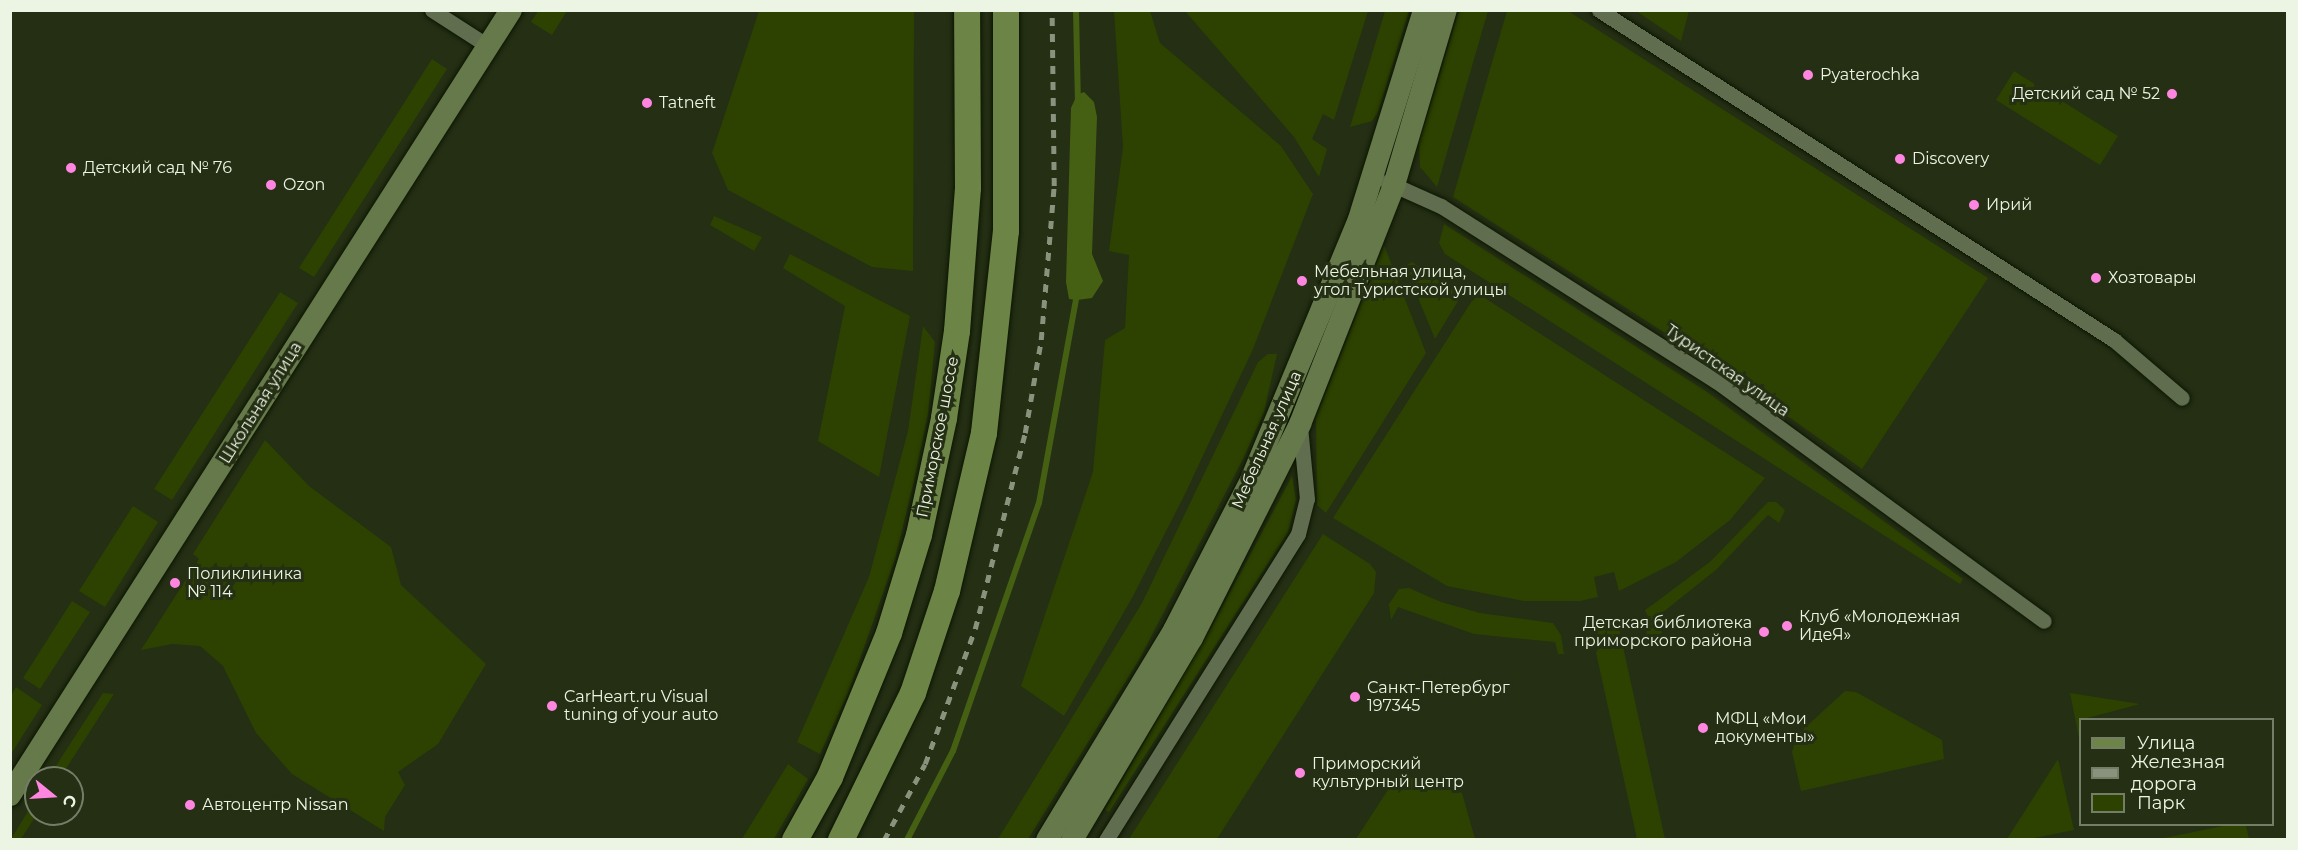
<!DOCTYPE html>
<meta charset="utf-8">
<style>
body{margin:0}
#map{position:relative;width:2298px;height:850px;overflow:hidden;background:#242f14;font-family:Montserrat,sans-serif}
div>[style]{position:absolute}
.green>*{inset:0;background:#2d4200}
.water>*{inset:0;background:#456012}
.stream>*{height:6px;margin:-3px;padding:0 3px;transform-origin:3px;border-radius:3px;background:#456012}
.roads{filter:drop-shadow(0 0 2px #0d1600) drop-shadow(0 0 2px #0d1600)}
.street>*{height:15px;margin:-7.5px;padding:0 7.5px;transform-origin:7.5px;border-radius:7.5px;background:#606d4f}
.secondary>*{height:22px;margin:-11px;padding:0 11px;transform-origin:11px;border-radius:11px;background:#66794b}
.primary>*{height:26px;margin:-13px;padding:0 13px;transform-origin:13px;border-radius:13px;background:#6c8547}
.rail>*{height:4.5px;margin-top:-2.25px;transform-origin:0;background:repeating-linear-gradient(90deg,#88927c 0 8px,transparent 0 16px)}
.dots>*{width:16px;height:16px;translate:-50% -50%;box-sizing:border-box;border:3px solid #242f14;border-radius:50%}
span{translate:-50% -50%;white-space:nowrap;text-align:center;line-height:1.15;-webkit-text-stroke:6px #242f14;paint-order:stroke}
.poi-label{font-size:16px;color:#ecf4e3}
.left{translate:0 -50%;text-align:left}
.right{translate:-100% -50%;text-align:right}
.street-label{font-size:16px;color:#ecf4e3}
.frame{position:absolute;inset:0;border:12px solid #ecf4e3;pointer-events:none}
.legend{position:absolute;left:2079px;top:718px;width:195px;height:108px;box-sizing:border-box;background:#242f14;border:2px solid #747e67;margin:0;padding:8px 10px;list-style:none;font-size:18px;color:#ecf4e3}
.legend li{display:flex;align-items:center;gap:12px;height:30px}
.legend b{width:30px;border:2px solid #747e67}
.north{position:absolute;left:24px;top:766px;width:60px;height:60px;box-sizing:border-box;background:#242f14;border:2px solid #747e67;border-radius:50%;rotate:108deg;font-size:16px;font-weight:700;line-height:24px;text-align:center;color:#ecf4e3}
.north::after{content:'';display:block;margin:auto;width:21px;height:27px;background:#fe86e0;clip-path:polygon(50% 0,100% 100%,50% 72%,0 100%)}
</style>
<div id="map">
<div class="green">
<i style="clip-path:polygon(538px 11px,538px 10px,567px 11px,552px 35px,531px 22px)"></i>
<i style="clip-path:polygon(759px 11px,914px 11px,913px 271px,872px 267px,728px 190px,712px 153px)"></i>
<i style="clip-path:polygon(1114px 11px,1150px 11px,1160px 43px,1281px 146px,1313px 194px,1253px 349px,1185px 494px,1132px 598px,1064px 716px,1021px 686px,1093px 472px,1105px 340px,1125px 328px,1129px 255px,1109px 251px,1123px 147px)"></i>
<i style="clip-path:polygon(1185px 11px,1368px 11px,1334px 120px,1323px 114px,1312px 139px,1327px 149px,1319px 177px,1294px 137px)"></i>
<i style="clip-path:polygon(1385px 11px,1409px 11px,1378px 112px,1372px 121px,1350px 127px)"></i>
<i style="clip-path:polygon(1459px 11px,1488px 11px,1437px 187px,1420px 167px,1419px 143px)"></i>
<i style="clip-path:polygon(1507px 11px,1568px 11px,1988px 278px,1862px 469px,1723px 370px,1453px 197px)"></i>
<i style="clip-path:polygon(1636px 11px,1689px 11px,1681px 41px)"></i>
<i style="clip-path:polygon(432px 59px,447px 69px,314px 277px,299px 268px)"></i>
<i style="clip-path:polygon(2014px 71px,2118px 136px,2100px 165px,1996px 100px)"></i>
<i style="clip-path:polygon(714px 216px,762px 237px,754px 251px,710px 225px)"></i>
<i style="clip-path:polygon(1444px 224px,1707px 392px,1963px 579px,1960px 584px,1445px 254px,1439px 243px)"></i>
<i style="clip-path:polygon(1384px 245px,1426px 353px,1326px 513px,1317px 505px,1316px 418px)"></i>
<i style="clip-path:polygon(790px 254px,910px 316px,879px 477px,818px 441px,845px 306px,783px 268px)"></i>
<i style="clip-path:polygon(1412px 262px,1461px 296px,1435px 339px,1405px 266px)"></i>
<i style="clip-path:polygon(280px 292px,298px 303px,172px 500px,154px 489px)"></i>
<i style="clip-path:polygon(1477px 293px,1765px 478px,1730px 520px,1676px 562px,1619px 591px,1614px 572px,1594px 577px,1598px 597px,1580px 601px,1524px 601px,1447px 586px,1333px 518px)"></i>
<i style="clip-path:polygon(923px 326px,935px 342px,928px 414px,913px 485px,895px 559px,848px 693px,820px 754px,797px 742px,869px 577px,908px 431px)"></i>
<i style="clip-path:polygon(1268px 354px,1277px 354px,1264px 412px,1244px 457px,1139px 660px,1028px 839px,998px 839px,1142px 603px,1258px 362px)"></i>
<i style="clip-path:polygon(265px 440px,309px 486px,391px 547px,401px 585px,486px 664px,438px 744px,398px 772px,405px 785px,385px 817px,384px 831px,292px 774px,256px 733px,223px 666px,200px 646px,172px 644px,141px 650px,199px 559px,193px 554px)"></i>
<i style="clip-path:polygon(1292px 476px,1296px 500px,1288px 532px,1109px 812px,1105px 810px,1211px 628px)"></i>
<i style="clip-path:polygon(1768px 502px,1776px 502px,1785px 510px,1779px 523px,1768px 515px,1717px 569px,1657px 617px,1662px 633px,1653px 639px,1647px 636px,1644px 611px,1711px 561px)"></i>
<i style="clip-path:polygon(133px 506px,158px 522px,105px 607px,79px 591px)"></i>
<i style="clip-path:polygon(1323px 534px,1370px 564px,1376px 572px,1374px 593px,1217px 839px,1129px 839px)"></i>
<i style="clip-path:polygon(1409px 588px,1441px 602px,1480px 613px,1553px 623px,1561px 635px,1564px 654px,1558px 654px,1555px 642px,1474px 634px,1398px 607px,1391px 620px,1389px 604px,1399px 589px)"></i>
<i style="clip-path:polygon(72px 601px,90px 612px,40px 689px,23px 678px)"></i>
<i style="clip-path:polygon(1608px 622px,1619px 628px,1665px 839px,1637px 839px,1593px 639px,1599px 624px)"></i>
<i style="clip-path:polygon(16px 687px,42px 705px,11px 754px,11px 696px)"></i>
<i style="clip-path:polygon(1845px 691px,1856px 692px,1942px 740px,1944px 759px,1801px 791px,1792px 752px,1797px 735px)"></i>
<i style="clip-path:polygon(103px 693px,114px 694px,60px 778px,48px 778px)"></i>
<i style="clip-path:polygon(2070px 693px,2140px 704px,2080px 720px,2080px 743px)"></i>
<i style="clip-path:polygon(2058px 759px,2074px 830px,2029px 839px,2007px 839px)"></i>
<i style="clip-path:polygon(788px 764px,808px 779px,774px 839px,742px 839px)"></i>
<i style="clip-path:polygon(1403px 776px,1462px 793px,1475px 839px,1356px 839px,1395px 779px)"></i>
<i style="clip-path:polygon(36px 798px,37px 814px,21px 839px,11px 839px)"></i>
<i style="clip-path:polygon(2228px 825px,2246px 825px,2249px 839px,2159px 839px)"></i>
</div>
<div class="water">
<i style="clip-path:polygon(1084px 92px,1094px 102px,1097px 117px,1092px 254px,1103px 281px,1092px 298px,1077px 300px,1069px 299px,1066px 282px,1071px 108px,1077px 95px)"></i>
</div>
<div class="stream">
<i style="left:1076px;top:10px;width:93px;rotate:88.8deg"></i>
<i style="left:907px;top:840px;width:100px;rotate:-62.7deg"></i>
<i style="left:953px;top:751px;width:262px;rotate:-70.9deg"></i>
<i style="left:1039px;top:503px;width:213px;rotate:-79.7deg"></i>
</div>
<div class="roads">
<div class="street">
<i style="left:432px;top:10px;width:67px;rotate:32.7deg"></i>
<i style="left:1599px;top:10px;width:612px;rotate:32.65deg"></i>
<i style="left:2114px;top:340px;width:89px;rotate:40.5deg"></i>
<i style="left:1387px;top:182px;width:59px;rotate:24deg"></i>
<i style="left:1441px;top:206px;width:326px;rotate:32.5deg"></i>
<i style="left:1716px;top:381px;width:406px;rotate:36.2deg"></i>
<i style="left:1106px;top:840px;width:361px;rotate:-57.9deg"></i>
<i style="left:1298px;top:534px;width:36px;rotate:-76deg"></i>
<i style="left:1307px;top:499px;width:73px;rotate:-95.5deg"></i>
</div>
<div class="secondary">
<i style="left:10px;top:795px;width:931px;rotate:-57.45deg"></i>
<i style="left:1047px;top:840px;width:245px;rotate:-58.8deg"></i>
<i style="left:1174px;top:630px;width:169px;rotate:-62.8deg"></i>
<i style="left:1251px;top:480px;width:282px;rotate:-67.5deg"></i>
<i style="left:1359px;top:219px;width:219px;rotate:-72.7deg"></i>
<i style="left:1072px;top:840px;width:235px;rotate:-59.3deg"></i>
<i style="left:1192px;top:638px;width:240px;rotate:-63.2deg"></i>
<i style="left:1300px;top:424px;width:257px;rotate:-68.5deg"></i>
<i style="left:1394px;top:185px;width:183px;rotate:-73.5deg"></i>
</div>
<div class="primary">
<i style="left:795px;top:840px;width:72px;rotate:-60.9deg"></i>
<i style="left:830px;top:777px;width:156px;rotate:-67.7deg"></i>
<i style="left:889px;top:633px;width:102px;rotate:-73deg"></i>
<i style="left:919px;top:535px;width:120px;rotate:-77.9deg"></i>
<i style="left:944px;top:418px;width:88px;rotate:-81.5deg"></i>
<i style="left:957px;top:331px;width:143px;rotate:-85.6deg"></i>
<i style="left:968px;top:188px;width:178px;rotate:-90.3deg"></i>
<i style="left:841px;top:840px;width:164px;rotate:-63.9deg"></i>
<i style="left:913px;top:693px;width:108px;rotate:-71.6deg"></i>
<i style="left:947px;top:591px;width:162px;rotate:-76.8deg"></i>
<i style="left:984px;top:433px;width:203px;rotate:-83.8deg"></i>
<i style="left:1006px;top:231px;width:221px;rotate:-90deg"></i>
</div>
</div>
<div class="rail">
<i style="left:884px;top:840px;width:86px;rotate:-61.7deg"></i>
<i style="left:925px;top:764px;width:144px;rotate:-69.7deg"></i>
<i style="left:975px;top:629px;width:202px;rotate:-75.7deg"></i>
<i style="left:1025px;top:433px;width:94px;rotate:-80.2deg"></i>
<i style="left:1041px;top:340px;width:155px;rotate:-85.2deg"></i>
<i style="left:1054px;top:186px;width:176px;rotate:-90.7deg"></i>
</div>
<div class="dots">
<i style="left:1808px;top:75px;background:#fe86e0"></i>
<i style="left:2172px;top:94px;background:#fe86e0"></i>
<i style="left:647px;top:103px;background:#fe86e0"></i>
<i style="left:1900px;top:159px;background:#fe86e0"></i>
<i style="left:71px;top:168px;background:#fe86e0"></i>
<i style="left:271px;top:185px;background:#fe86e0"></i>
<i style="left:1974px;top:205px;background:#fe86e0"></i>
<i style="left:2096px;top:278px;background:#fe86e0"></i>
<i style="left:1302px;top:281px;background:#fe86e0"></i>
<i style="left:175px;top:583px;background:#fe86e0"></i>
<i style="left:1787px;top:626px;background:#fe86e0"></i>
<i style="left:1764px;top:632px;background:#fe86e0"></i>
<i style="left:1355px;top:697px;background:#fe86e0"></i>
<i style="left:552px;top:706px;background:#fe86e0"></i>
<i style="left:1703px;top:728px;background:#fe86e0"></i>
<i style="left:1300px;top:773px;background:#fe86e0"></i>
<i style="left:190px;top:805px;background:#fe86e0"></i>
</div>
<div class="poi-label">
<span class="left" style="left:1820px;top:75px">Pyaterochka</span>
<span class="right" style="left:2160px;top:94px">Детский сад № 52</span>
<span class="left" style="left:659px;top:103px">Tatneft</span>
<span class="left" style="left:1912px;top:159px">Discovery</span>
<span class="left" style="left:83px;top:168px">Детский сад № 76</span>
<span class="left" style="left:283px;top:185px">Ozon</span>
<span class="left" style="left:1986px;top:205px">Ирий</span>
<span class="left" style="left:1314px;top:281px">Мебельная улица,<br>угол Туристской улицы</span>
<span class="left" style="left:2108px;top:278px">Хозтовары</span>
<span class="left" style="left:187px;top:583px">Поликлиника<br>№ 114</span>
<span class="left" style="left:1799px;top:626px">Клуб «Молодежная<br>ИдеЯ»</span>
<span class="right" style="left:1752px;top:632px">Детская библиотека<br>приморского района</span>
<span class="left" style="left:1367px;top:697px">Санкт-Петербург<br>197345</span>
<span class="left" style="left:564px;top:706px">CarHeart.ru Visual<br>tuning of your auto</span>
<span class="left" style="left:1715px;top:728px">МФЦ «Мои<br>документы»</span>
<span class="left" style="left:1312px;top:773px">Приморский<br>культурный центр</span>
<span class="left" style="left:202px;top:805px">Автоцентр Nissan</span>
</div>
<div class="street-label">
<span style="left:1727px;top:371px;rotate:35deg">Туристская улица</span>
<span style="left:261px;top:403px;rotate:-58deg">Школьная улица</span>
<span style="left:938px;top:437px;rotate:-79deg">Приморское шоссе</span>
<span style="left:1267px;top:440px;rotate:-66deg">Мебельная улица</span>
</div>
<div class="frame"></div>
<ul class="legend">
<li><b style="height:8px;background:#6c8547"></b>Улица</li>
<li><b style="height:8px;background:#88927c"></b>Железная дорога</li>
<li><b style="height:16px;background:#2d4200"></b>Парк</li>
</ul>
<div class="north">С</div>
</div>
